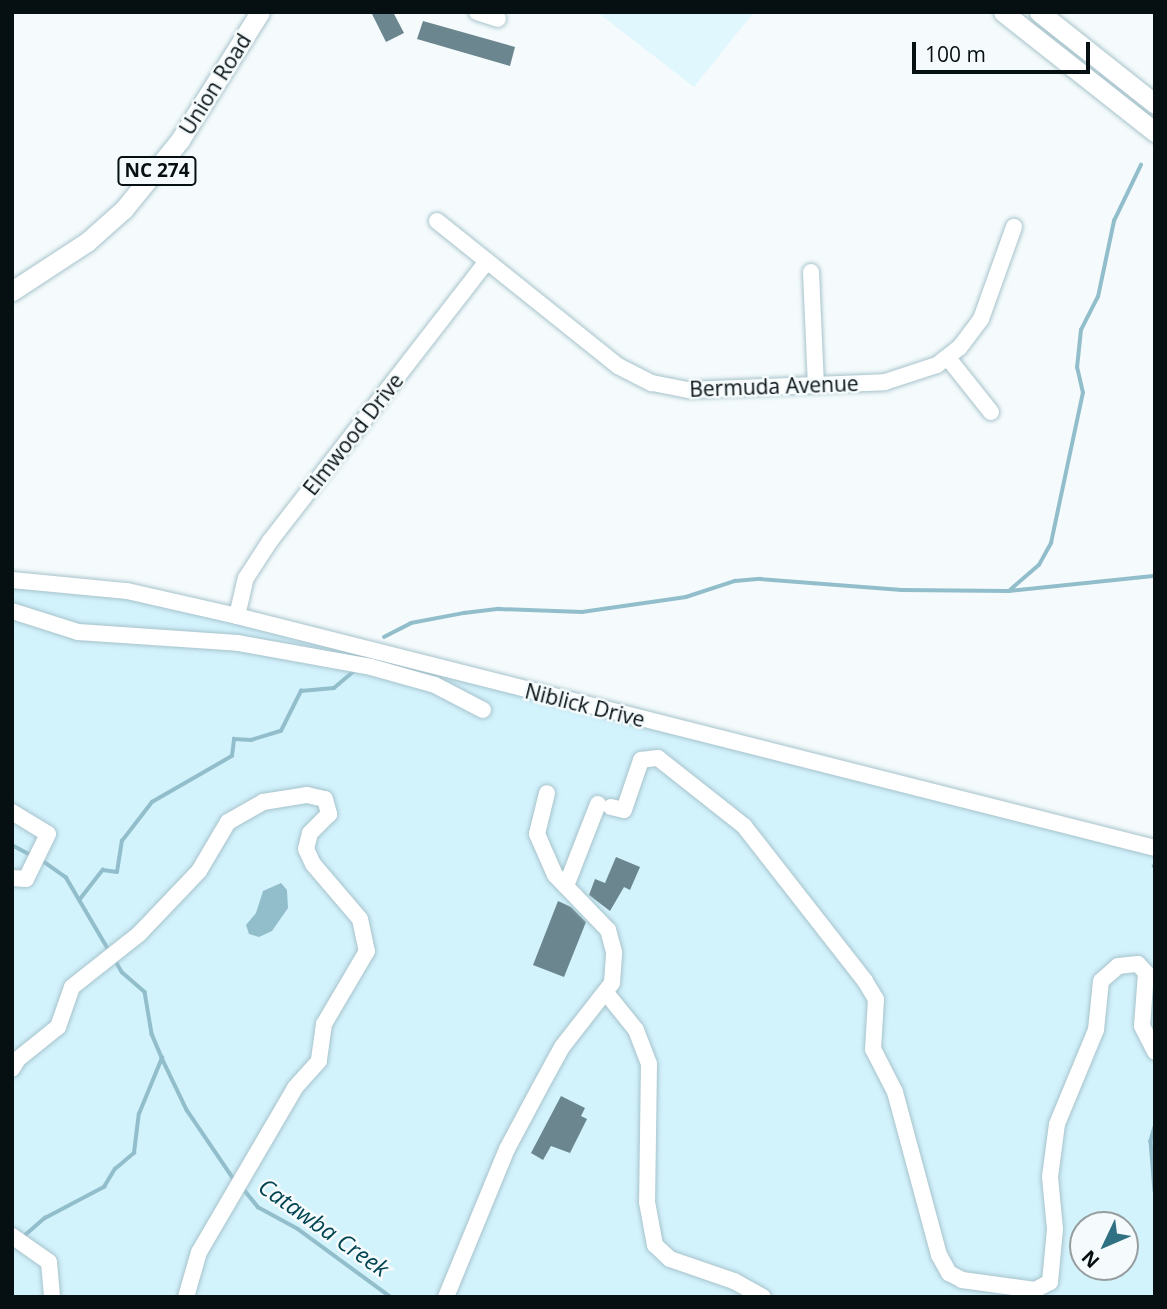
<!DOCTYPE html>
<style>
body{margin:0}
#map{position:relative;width:1167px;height:1309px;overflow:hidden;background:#f5fbfc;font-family:"Open Sans",sans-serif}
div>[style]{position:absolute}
.built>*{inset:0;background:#e0f7fe}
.green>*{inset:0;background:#d2f2fc}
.water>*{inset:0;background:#92becc}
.stream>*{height:3.5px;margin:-1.75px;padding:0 1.75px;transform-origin:1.75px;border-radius:1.75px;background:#92becc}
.building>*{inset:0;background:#6b868e}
.roads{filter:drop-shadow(0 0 2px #a7c3cc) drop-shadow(0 0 2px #a7c3cc)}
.minor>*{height:16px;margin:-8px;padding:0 8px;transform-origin:8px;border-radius:8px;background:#fff}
.major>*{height:19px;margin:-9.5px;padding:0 9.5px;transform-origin:9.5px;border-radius:9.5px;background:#fff}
span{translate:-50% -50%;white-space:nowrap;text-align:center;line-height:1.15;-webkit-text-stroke:5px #f5fbfc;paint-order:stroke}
.shield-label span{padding:2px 5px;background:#f5fbfc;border:2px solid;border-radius:5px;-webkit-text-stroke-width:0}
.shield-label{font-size:19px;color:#060f12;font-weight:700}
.street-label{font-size:21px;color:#060f12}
.water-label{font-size:23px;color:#004452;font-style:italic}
.frame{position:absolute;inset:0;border:14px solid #060f12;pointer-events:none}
.north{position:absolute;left:1069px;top:1211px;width:70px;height:70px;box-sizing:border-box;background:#f5fbfc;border:2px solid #959d9e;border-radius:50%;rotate:226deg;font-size:19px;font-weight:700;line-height:28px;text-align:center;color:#060f12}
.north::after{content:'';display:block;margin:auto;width:24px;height:32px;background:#2f7183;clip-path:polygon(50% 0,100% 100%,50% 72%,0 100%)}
.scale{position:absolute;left:912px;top:42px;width:178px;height:32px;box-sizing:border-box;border:4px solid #060f12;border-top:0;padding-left:9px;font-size:21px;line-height:24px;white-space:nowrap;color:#060f12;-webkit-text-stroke:5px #f5fbfc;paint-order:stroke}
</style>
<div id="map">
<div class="built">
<i style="clip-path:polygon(597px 12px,754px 12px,694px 87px)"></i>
</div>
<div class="green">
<i style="clip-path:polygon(evenodd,12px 583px,127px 595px,1155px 853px,1155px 1297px,12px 1297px,12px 583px,1083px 1225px,1125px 1225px,1125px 1267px,1083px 1267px,1083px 1225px)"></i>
</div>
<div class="water">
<i style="clip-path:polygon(281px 883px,287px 890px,288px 908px,272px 931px,259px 937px,249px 934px,246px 925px,256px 913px,263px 891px)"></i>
</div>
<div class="stream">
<i style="left:1010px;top:590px;width:38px;rotate:-41deg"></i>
<i style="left:1039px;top:565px;width:25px;rotate:-61deg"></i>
<i style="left:1051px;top:543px;width:153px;rotate:-78deg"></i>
<i style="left:1083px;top:393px;width:26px;rotate:-103deg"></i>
<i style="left:1077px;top:368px;width:38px;rotate:-84deg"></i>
<i style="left:1081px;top:330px;width:37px;rotate:-63deg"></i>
<i style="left:1098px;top:297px;width:78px;rotate:-78.1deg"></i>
<i style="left:1114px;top:221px;width:62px;rotate:-64.3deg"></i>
<i style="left:384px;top:637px;width:30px;rotate:-27deg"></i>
<i style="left:411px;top:623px;width:54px;rotate:-10.7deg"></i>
<i style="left:464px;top:613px;width:35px;rotate:-7deg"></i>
<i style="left:499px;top:609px;width:83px;rotate:2.1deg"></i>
<i style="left:582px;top:612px;width:105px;rotate:-8.2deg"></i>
<i style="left:686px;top:597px;width:52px;rotate:-18.1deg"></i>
<i style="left:735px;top:581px;width:25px;rotate:-5deg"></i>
<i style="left:760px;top:579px;width:142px;rotate:4.4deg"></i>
<i style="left:902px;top:590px;width:107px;rotate:0.5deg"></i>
<i style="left:1009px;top:591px;width:147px;rotate:-5.9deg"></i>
<i style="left:12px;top:845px;width:24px;rotate:28deg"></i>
<i style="left:40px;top:859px;width:32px;rotate:35deg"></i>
<i style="left:66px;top:877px;width:87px;rotate:59.6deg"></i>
<i style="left:1154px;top:866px;width:1px;rotate:45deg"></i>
<i style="left:80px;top:899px;width:37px;rotate:-52deg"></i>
<i style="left:103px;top:870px;width:14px;rotate:8deg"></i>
<i style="left:117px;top:872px;width:31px;rotate:-81deg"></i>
<i style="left:122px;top:841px;width:49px;rotate:-52.4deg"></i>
<i style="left:152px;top:802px;width:92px;rotate:-29.9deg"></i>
<i style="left:232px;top:756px;width:17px;rotate:-83deg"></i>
<i style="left:234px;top:739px;width:17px;rotate:3deg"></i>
<i style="left:251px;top:740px;width:31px;rotate:-17deg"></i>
<i style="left:281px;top:731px;width:45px;rotate:-63.4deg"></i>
<i style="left:301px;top:691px;width:33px;rotate:-5deg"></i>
<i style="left:334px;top:688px;width:30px;rotate:-40deg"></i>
<i style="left:114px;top:958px;width:16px;rotate:60deg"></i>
<i style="left:122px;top:972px;width:30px;rotate:41deg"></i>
<i style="left:145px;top:992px;width:43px;rotate:80.5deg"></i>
<i style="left:152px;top:1034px;width:26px;rotate:67deg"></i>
<i style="left:162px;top:1058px;width:58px;rotate:64.3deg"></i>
<i style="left:187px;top:1110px;width:87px;rotate:55.8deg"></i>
<i style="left:1155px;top:1127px;width:15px;rotate:106deg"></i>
<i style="left:1151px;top:1141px;width:50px;rotate:85.4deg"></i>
<i style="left:242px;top:1187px;width:26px;rotate:51deg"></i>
<i style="left:258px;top:1207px;width:46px;rotate:28.8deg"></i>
<i style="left:298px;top:1229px;width:115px;rotate:36.2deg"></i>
<i style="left:24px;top:1236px;width:28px;rotate:-41deg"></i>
<i style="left:45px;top:1218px;width:67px;rotate:-27.7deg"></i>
<i style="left:104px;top:1187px;width:21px;rotate:-59deg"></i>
<i style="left:115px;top:1169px;width:25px;rotate:-40deg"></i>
<i style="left:134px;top:1153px;width:39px;rotate:-83deg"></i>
<i style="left:139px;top:1114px;width:61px;rotate:-67.7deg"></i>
</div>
<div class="building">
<i style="clip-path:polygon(371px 12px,393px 12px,404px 33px,386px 42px)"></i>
<i style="clip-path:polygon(423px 21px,515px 47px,510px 66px,417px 39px)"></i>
<i style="clip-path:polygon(616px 857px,640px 867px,630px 890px,624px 887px,610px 911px,589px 895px,595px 879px,605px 883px)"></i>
<i style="clip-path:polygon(558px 901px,571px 907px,586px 922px,564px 977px,533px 965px)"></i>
<i style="clip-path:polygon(561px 1096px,585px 1108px,581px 1116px,587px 1119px,570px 1153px,551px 1146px,543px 1160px,531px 1153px)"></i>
</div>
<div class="roads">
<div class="minor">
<i style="left:477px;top:12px;width:22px;rotate:18deg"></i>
<i style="left:437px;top:221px;width:232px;rotate:38.7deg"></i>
<i style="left:618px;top:366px;width:38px;rotate:27deg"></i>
<i style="left:652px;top:383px;width:38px;rotate:11deg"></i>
<i style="left:689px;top:390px;width:196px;rotate:-2.3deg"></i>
<i style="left:885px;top:382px;width:55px;rotate:-18.1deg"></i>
<i style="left:937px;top:365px;width:29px;rotate:-38deg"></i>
<i style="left:960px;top:347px;width:35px;rotate:-53deg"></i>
<i style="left:981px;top:319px;width:98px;rotate:-70.3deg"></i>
<i style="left:811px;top:272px;width:113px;rotate:87.5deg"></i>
<i style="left:948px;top:358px;width:69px;rotate:51.5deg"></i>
<i style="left:12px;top:580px;width:116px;rotate:5.5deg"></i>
<i style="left:127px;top:591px;width:113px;rotate:12.8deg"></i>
<i style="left:237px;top:616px;width:947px;rotate:14.18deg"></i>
<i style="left:12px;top:611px;width:69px;rotate:17.7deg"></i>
<i style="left:78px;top:632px;width:160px;rotate:3.9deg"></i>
<i style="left:238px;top:643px;width:135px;rotate:10.2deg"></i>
<i style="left:371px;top:667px;width:66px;rotate:15.7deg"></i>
<i style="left:435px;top:685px;width:54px;rotate:27.5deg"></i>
<i style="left:237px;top:616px;width:39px;rotate:-77deg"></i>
<i style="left:246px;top:578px;width:44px;rotate:-57deg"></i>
<i style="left:270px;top:541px;width:354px;rotate:-52.2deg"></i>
<i style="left:611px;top:807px;width:13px;rotate:13deg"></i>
<i style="left:624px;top:810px;width:53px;rotate:-71.2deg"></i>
<i style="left:641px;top:760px;width:17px;rotate:-7deg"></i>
<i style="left:658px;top:758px;width:110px;rotate:38.3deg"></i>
<i style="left:744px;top:826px;width:197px;rotate:52deg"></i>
<i style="left:865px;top:981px;width:21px;rotate:59deg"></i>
<i style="left:876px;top:999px;width:50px;rotate:93.4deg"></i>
<i style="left:873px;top:1049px;width:48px;rotate:62.9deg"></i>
<i style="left:895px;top:1092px;width:169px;rotate:74.9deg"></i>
<i style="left:939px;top:1255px;width:21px;rotate:61deg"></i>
<i style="left:949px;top:1273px;width:15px;rotate:28deg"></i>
<i style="left:962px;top:1280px;width:74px;rotate:7.8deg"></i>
<i style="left:1035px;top:1290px;width:17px;rotate:-28deg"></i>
<i style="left:1050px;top:1282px;width:53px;rotate:-84.6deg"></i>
<i style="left:1055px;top:1229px;width:52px;rotate:-95.5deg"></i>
<i style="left:1050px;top:1177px;width:53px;rotate:-82.5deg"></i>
<i style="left:1057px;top:1124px;width:102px;rotate:-67.5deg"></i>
<i style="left:1096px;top:1030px;width:49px;rotate:-84.2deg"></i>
<i style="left:1101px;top:981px;width:23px;rotate:-41deg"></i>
<i style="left:1118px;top:966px;width:20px;rotate:-6deg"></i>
<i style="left:1138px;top:964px;width:12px;rotate:48deg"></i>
<i style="left:1146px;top:973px;width:53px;rotate:94.3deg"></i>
<i style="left:1142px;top:1026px;width:29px;rotate:63deg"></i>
<i style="left:12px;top:812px;width:42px;rotate:31.4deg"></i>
<i style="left:48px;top:834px;width:50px;rotate:116.1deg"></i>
<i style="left:26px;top:879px;width:14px;rotate:-176deg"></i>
<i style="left:566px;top:886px;width:88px;rotate:-68.7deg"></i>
<i style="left:607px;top:994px;width:46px;rotate:51.1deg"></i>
<i style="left:636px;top:1030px;width:36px;rotate:69deg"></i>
<i style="left:649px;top:1064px;width:138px;rotate:90.8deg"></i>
<i style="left:647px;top:1202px;width:44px;rotate:79.5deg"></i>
<i style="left:655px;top:1245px;width:21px;rotate:43deg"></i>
<i style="left:670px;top:1259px;width:68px;rotate:19deg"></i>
<i style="left:734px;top:1281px;width:33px;rotate:29deg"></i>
<i style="left:12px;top:1069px;width:12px;rotate:-59deg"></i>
<i style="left:18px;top:1059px;width:51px;rotate:-38.7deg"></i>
<i style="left:58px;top:1027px;width:42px;rotate:-70.7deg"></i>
<i style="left:72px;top:987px;width:85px;rotate:-38.3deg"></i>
<i style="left:139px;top:934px;width:87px;rotate:-46.4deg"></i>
<i style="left:199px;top:871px;width:57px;rotate:-59.4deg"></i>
<i style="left:228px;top:822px;width:40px;rotate:-29.7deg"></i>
<i style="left:263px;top:802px;width:45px;rotate:-9deg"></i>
<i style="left:307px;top:795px;width:18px;rotate:13deg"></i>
<i style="left:325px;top:799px;width:16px;rotate:75deg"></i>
<i style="left:329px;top:814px;width:27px;rotate:135deg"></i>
<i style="left:310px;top:833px;width:16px;rotate:104deg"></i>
<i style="left:306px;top:849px;width:17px;rotate:65deg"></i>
<i style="left:313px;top:864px;width:72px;rotate:49.5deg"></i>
<i style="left:360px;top:919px;width:33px;rotate:78deg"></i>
<i style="left:367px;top:951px;width:85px;rotate:120.5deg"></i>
<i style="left:324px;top:1024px;width:37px;rotate:98deg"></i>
<i style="left:319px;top:1061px;width:36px;rotate:132deg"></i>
<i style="left:295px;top:1088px;width:190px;rotate:120.3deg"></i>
<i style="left:199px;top:1252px;width:47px;rotate:106.1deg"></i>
<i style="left:12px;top:1236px;width:45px;rotate:35.1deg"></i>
<i style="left:49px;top:1262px;width:35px;rotate:85deg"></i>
<i style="left:446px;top:1297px;width:160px;rotate:-67.6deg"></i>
<i style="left:507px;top:1149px;width:68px;rotate:-61.9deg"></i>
<i style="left:539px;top:1089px;width:48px;rotate:-61.3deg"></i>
<i style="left:562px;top:1047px;width:81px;rotate:-52deg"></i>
<i style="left:612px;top:983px;width:31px;rotate:-86deg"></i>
<i style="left:614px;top:952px;width:23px;rotate:-105deg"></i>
<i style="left:608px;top:930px;width:76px;rotate:-133.9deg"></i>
<i style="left:555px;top:875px;width:45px;rotate:-113.7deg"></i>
<i style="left:537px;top:834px;width:42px;rotate:-76.3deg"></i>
</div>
<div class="major">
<i style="left:1003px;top:12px;width:194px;rotate:38.3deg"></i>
<i style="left:1039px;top:12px;width:148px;rotate:38.4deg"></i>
<i style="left:12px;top:291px;width:90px;rotate:-33.2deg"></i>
<i style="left:87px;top:242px;width:50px;rotate:-41.7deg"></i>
<i style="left:124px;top:209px;width:89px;rotate:-50.9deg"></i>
<i style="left:180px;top:140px;width:151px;rotate:-58deg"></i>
</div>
</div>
<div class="shield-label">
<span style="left:157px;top:171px">NC 274</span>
</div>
<div class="street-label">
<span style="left:215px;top:84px;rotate:-58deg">Union Road</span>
<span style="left:774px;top:386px;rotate:-2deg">Bermuda Avenue</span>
<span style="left:353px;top:434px;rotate:-52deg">Elmwood Drive</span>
<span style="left:585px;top:705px;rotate:14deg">Niblick Drive</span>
</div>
<div class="water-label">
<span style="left:324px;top:1227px;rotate:35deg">Catawba Creek</span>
</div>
<div class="frame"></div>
<div class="north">N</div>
<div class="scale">100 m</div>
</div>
